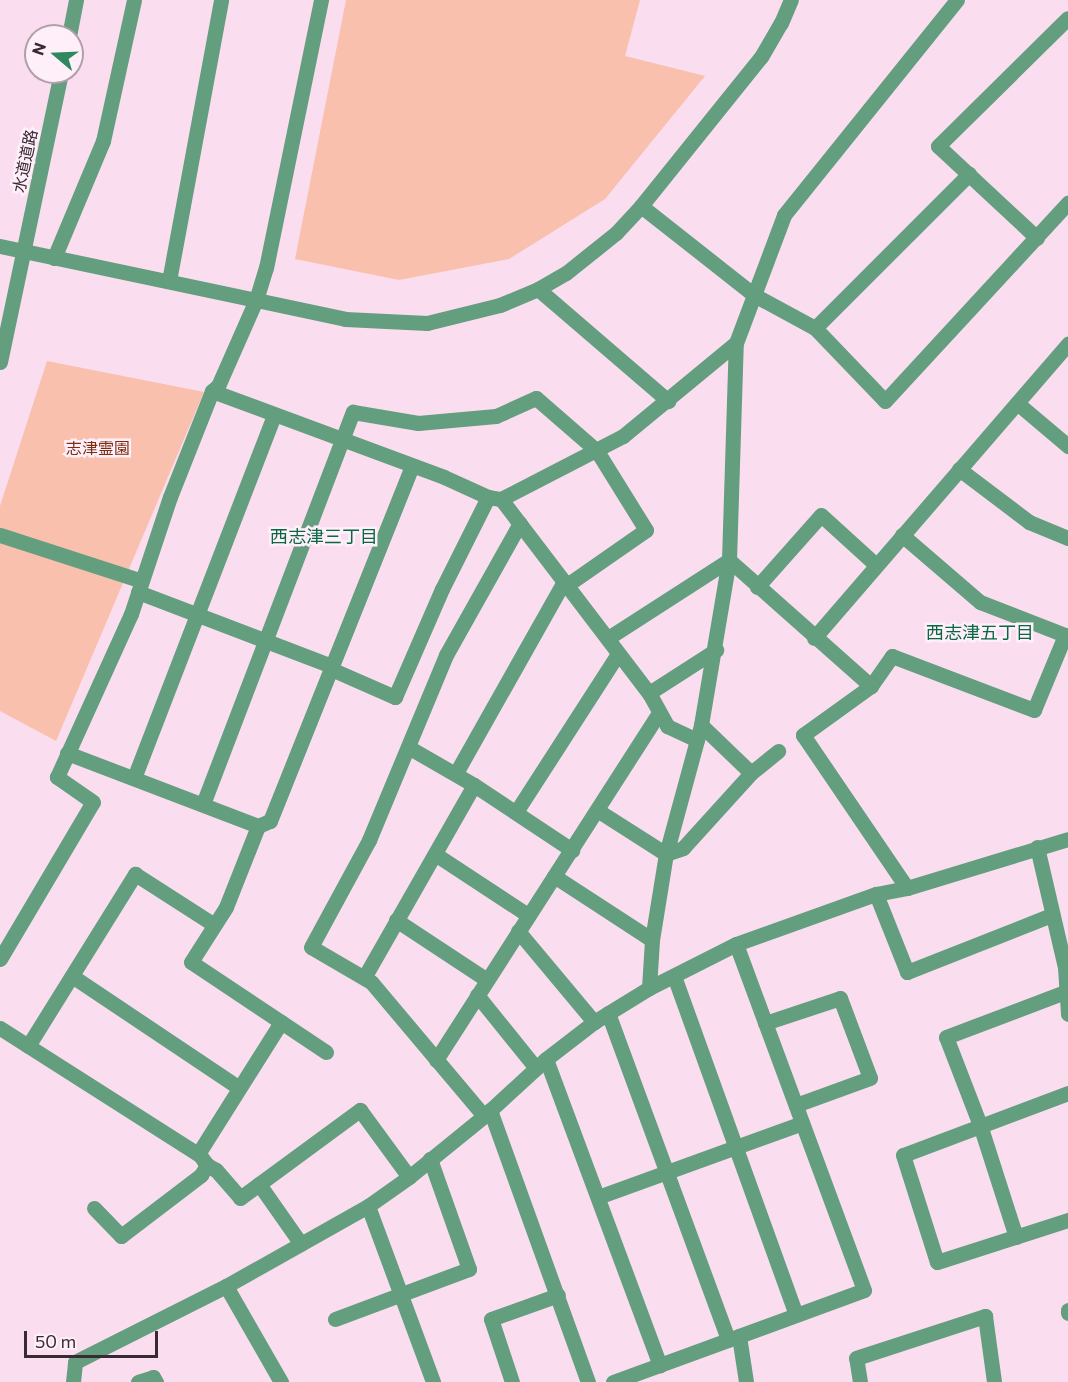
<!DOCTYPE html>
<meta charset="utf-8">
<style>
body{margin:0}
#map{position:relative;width:1068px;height:1382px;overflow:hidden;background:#fbddf0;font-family:Commissioner,"Noto Sans JP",sans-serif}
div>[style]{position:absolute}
.green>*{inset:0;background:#f8c0ad}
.minor>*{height:15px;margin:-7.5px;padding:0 7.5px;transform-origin:7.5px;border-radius:7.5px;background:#639e7e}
span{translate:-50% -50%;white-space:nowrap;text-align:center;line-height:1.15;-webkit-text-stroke:5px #ffeff9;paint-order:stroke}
.street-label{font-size:16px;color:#382a33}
.park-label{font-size:16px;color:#7a2e10}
.neighbourhood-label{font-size:18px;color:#096743}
.north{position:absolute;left:24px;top:24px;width:60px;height:60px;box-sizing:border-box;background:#ffeff9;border:2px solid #afa0aa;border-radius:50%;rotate:289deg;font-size:16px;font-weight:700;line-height:24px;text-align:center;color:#382a33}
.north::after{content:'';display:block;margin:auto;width:21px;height:27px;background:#2e8960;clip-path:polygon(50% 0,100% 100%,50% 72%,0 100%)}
.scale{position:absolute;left:24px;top:1331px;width:134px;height:27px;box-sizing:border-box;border:3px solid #382a33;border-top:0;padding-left:8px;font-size:18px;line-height:21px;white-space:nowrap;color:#382a33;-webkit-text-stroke:4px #ffeff9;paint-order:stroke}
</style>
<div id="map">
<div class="green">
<i style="clip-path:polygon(346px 0,640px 0,625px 56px,705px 76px,605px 199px,509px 259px,399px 280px,295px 259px)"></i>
<i style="clip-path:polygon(47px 361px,204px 392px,56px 741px,0 711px,0 506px)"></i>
</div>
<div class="minor">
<i style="left:69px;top:36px;width:37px;rotate:-79deg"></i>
<i style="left:641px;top:206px;width:144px;rotate:38.2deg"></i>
<i style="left:754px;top:295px;width:69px;rotate:28.4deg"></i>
<i style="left:815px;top:328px;width:101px;rotate:46.2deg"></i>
<i style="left:885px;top:401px;width:270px;rotate:-47.3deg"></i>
<i style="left:1037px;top:238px;width:135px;rotate:-137.1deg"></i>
<i style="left:938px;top:146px;width:182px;rotate:-44.6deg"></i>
<i style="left:0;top:246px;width:353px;rotate:11.9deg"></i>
<i style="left:345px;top:319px;width:82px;rotate:2.8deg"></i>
<i style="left:427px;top:323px;width:75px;rotate:-13.9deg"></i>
<i style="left:500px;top:305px;width:41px;rotate:-22.8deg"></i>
<i style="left:538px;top:289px;width:32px;rotate:-30deg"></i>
<i style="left:566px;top:273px;width:64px;rotate:-38.7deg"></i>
<i style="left:616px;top:233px;width:37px;rotate:-47deg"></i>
<i style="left:641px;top:206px;width:191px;rotate:-51.2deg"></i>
<i style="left:761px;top:57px;width:39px;rotate:-60deg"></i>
<i style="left:781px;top:23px;width:25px;rotate:-67deg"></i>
<i style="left:54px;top:258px;width:127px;rotate:-67.3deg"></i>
<i style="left:103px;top:141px;width:144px;rotate:-77.6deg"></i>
<i style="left:169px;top:281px;width:286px;rotate:-79.5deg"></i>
<i style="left:538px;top:289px;width:172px;rotate:40.7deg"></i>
<i style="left:815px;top:328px;width:218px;rotate:-45deg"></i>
<i style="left:0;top:362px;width:296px;rotate:-78.1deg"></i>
<i style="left:212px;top:391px;width:247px;rotate:20.3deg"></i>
<i style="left:444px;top:477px;width:48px;rotate:24.4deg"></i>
<i style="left:488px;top:497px;width:13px;rotate:9deg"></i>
<i style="left:501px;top:499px;width:137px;rotate:-27.3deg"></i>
<i style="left:623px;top:436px;width:146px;rotate:-39.5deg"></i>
<i style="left:1017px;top:403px;width:67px;rotate:40.1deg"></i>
<i style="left:959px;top:469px;width:88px;rotate:37.1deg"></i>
<i style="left:1029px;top:522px;width:42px;rotate:22.3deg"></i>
<i style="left:501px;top:499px;width:244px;rotate:52.7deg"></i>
<i style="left:649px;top:693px;width:38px;rotate:61deg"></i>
<i style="left:667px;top:726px;width:33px;rotate:25deg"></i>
<i style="left:0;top:535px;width:149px;rotate:17.9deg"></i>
<i style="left:902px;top:535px;width:103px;rotate:40.7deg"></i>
<i style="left:980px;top:602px;width:91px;rotate:21.2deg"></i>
<i style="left:1065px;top:635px;width:81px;rotate:112.5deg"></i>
<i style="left:1034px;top:710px;width:152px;rotate:-159.2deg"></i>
<i style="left:892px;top:656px;width:37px;rotate:125deg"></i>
<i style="left:871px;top:686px;width:84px;rotate:144.2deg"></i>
<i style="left:803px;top:735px;width:185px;rotate:55.8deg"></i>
<i style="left:757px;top:587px;width:96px;rotate:-48.4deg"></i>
<i style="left:821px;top:515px;width:74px;rotate:42.3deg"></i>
<i style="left:138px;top:592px;width:208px;rotate:20.9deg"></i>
<i style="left:608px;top:638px;width:144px;rotate:-32.8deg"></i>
<i style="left:729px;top:560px;width:190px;rotate:41.6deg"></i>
<i style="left:814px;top:638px;width:389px;rotate:-49.2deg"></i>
<i style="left:331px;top:669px;width:70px;rotate:23.6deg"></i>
<i style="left:395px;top:697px;width:118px;rotate:-66.5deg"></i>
<i style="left:442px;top:589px;width:103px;rotate:-63.4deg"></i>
<i style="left:649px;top:693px;width:80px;rotate:-32.7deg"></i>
<i style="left:701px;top:725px;width:69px;rotate:43.8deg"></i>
<i style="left:408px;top:747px;width:76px;rotate:29.9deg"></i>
<i style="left:474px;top:785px;width:118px;rotate:33.6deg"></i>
<i style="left:67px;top:753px;width:204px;rotate:20.9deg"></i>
<i style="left:456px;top:773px;width:220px;rotate:-60.6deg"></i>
<i style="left:134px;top:778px;width:389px;rotate:-68.9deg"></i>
<i style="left:203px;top:804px;width:420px;rotate:-69.1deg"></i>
<i style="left:353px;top:412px;width:66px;rotate:9.6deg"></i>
<i style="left:418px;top:423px;width:78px;rotate:-5.1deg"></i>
<i style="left:496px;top:416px;width:44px;rotate:-24.2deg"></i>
<i style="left:536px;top:398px;width:81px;rotate:41deg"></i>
<i style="left:597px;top:451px;width:93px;rotate:58.2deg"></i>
<i style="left:646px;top:530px;width:96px;rotate:145.2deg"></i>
<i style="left:597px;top:810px;width:82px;rotate:32.5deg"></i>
<i style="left:666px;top:854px;width:18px;rotate:-19deg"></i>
<i style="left:683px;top:848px;width:101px;rotate:-47.8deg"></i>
<i style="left:751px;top:773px;width:35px;rotate:-39deg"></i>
<i style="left:516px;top:812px;width:188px;rotate:-57.2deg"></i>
<i style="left:1037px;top:847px;width:123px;rotate:76.9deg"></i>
<i style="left:1065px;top:967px;width:47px;rotate:86.3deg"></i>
<i style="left:435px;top:854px;width:111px;rotate:33.3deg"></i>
<i style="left:554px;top:876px;width:117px;rotate:33.1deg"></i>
<i style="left:876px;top:894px;width:84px;rotate:68.3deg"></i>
<i style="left:907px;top:972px;width:156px;rotate:-21.5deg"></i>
<i style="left:396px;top:920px;width:109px;rotate:33.4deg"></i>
<i style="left:518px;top:931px;width:119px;rotate:50.1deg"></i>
<i style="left:0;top:959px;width:182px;rotate:-59.4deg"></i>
<i style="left:93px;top:802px;width:44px;rotate:-145.2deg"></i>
<i style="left:57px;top:777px;width:179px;rotate:-65.6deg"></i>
<i style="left:131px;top:614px;width:123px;rotate:-71.6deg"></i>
<i style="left:170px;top:497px;width:114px;rotate:-68.4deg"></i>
<i style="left:212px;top:391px;width:8px;rotate:-40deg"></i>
<i style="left:218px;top:386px;width:94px;rotate:-66.2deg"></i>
<i style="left:256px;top:300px;width:34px;rotate:-73deg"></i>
<i style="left:266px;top:268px;width:274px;rotate:-78.4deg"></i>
<i style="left:72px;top:976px;width:200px;rotate:33.8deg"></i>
<i style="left:365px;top:976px;width:220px;rotate:-60.3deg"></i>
<i style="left:674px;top:976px;width:359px;rotate:70.2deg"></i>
<i style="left:649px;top:988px;width:48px;rotate:-86.4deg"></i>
<i style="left:652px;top:940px;width:87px;rotate:-80.8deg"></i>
<i style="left:666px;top:854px;width:134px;rotate:-74.8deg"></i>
<i style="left:701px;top:725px;width:167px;rotate:-80.4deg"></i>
<i style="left:729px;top:560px;width:217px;rotate:-88.2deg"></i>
<i style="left:736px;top:343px;width:137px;rotate:-69.4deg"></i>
<i style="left:784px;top:215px;width:276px;rotate:-51.2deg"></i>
<i style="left:477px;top:995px;width:94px;rotate:51.1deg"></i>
<i style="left:608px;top:1013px;width:348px;rotate:69.8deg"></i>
<i style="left:765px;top:1023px;width:79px;rotate:-18.4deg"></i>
<i style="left:840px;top:998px;width:85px;rotate:69.4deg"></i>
<i style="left:870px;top:1078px;width:79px;rotate:160deg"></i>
<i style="left:0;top:1028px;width:235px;rotate:32.5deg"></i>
<i style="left:198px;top:1154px;width:156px;rotate:-57.8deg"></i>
<i style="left:28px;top:1046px;width:203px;rotate:-58.1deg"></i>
<i style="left:135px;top:874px;width:93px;rotate:32.7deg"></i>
<i style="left:326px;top:1052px;width:162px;rotate:-146.3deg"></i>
<i style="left:191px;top:962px;width:65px;rotate:-57.5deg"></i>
<i style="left:226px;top:907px;width:87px;rotate:-68.4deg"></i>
<i style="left:258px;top:826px;width:13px;rotate:-23deg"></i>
<i style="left:270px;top:821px;width:382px;rotate:-68.2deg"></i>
<i style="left:546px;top:1059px;width:327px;rotate:69.6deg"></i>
<i style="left:436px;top:1060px;width:413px;rotate:-57.3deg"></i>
<i style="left:1068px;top:1093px;width:176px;rotate:159.4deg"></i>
<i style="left:903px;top:1155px;width:112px;rotate:72.4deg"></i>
<i style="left:937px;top:1262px;width:138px;rotate:-17.8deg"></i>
<i style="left:490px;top:1110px;width:289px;rotate:70.2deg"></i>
<i style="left:484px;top:1116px;width:175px;rotate:-130.1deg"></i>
<i style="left:371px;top:982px;width:69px;rotate:-149.7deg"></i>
<i style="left:311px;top:947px;width:122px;rotate:-61.5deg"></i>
<i style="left:369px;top:840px;width:200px;rotate:-67.4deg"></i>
<i style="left:446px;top:655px;width:151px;rotate:-60.7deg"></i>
<i style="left:207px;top:1165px;width:10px;rotate:29deg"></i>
<i style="left:216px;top:1170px;width:37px;rotate:49deg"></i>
<i style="left:240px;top:1198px;width:149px;rotate:-36.3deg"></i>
<i style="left:360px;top:1110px;width:83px;rotate:53.8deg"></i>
<i style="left:259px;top:1184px;width:73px;rotate:55deg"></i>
<i style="left:598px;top:1197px;width:217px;rotate:-19.9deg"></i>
<i style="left:368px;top:1206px;width:188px;rotate:69.7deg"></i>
<i style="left:94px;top:1208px;width:39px;rotate:46deg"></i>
<i style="left:121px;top:1236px;width:101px;rotate:-37.3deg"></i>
<i style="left:201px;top:1175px;width:12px;rotate:-59deg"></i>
<i style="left:207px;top:1165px;width:9px;rotate:-126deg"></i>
<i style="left:1016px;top:1237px;width:118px;rotate:-107.8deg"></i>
<i style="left:980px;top:1125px;width:94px;rotate:-111.1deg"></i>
<i style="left:946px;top:1037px;width:127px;rotate:-20.7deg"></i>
<i style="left:226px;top:1286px;width:111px;rotate:60.2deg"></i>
<i style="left:1068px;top:1310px;width:3px;rotate:90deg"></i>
<i style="left:335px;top:1319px;width:143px;rotate:-20.5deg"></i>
<i style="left:469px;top:1269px;width:117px;rotate:-109.5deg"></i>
<i style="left:739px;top:1336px;width:47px;rotate:81.3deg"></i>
<i style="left:73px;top:1382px;width:20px;rotate:-84deg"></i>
<i style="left:75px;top:1362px;width:169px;rotate:-26.7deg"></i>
<i style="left:226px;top:1286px;width:163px;rotate:-29.4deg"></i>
<i style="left:368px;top:1206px;width:50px;rotate:-35.3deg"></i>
<i style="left:409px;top:1177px;width:97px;rotate:-39.1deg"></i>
<i style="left:484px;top:1116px;width:84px;rotate:-42.6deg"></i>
<i style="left:546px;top:1059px;width:61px;rotate:-37.6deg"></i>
<i style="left:594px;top:1022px;width:65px;rotate:-31.7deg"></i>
<i style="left:649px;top:988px;width:97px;rotate:-26.8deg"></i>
<i style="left:736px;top:944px;width:149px;rotate:-19.7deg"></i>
<i style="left:876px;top:894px;width:32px;rotate:-11deg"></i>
<i style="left:907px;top:888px;width:168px;rotate:-16.9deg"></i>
<i style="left:138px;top:1382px;width:16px;rotate:-18deg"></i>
<i style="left:153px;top:1377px;width:6px;rotate:59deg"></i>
<i style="left:512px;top:1382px;width:66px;rotate:-108.4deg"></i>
<i style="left:491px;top:1319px;width:71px;rotate:-19.7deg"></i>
<i style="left:613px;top:1382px;width:267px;rotate:-20.1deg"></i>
<i style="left:864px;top:1290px;width:369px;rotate:-110.3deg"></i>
<i style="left:860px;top:1382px;width:24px;rotate:-99deg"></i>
<i style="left:856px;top:1358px;width:136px;rotate:-18deg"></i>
<i style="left:985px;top:1316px;width:67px;rotate:82.2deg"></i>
</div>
<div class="street-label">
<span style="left:25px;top:161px;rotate:-78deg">水道道路</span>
</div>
<div class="park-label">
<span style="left:98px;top:448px">志津霊園</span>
</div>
<div class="neighbourhood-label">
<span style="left:324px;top:536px">西志津三丁目</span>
<span style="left:980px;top:632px">西志津五丁目</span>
</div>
<div class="north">N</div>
<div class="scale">50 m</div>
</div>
